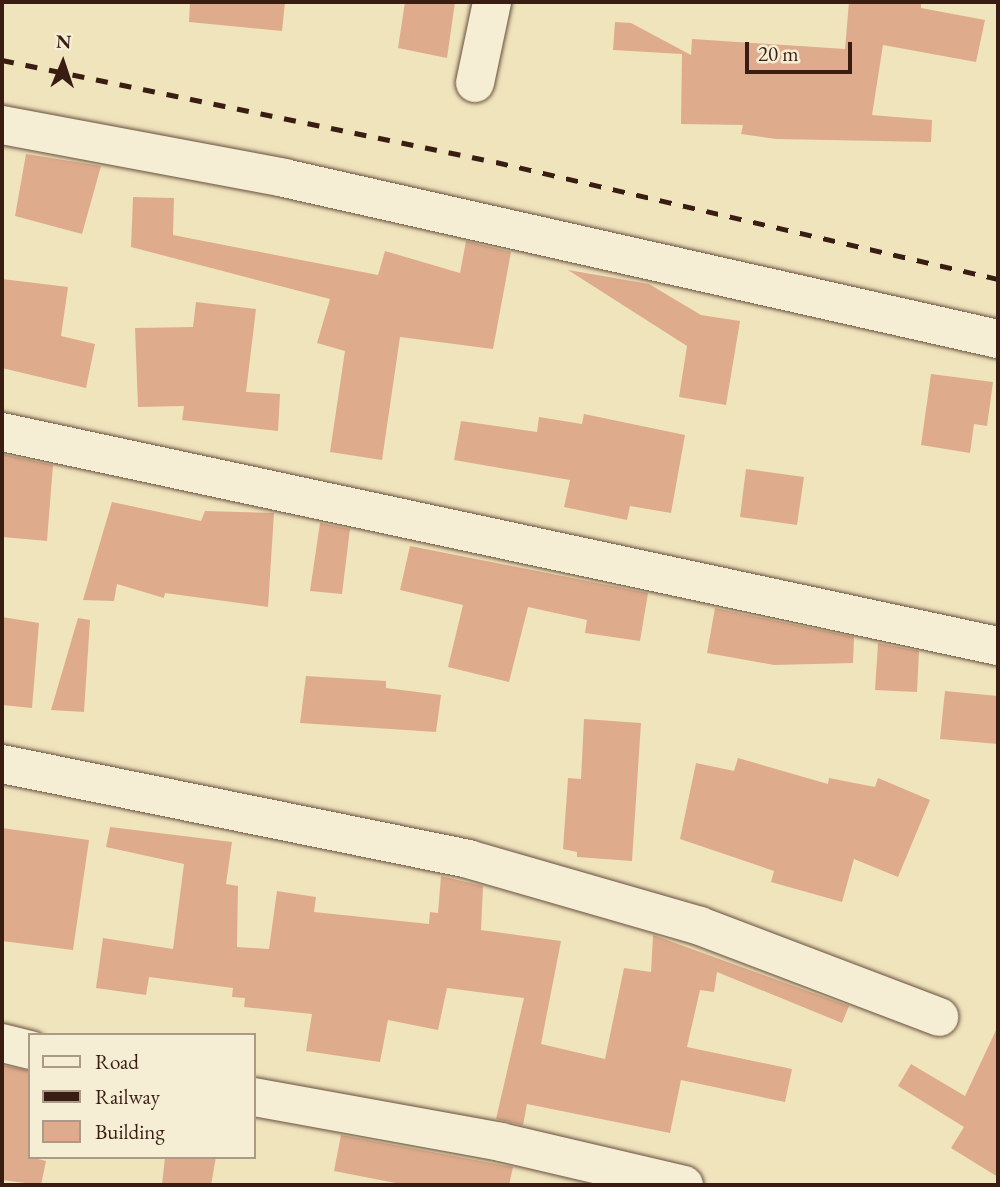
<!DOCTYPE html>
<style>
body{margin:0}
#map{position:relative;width:1000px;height:1187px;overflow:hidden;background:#f0e4bd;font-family:"EB Garamond",serif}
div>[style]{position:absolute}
.building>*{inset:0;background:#deac8c}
.roads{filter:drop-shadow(0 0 2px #684f3d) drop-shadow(0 0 2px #684f3d)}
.minor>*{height:38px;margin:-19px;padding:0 19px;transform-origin:19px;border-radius:19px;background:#f5edd4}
.rail>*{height:5px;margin-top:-2.5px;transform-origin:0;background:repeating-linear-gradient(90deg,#3a1d12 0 12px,transparent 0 24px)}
span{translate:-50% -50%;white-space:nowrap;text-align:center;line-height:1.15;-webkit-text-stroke:6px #f5edd4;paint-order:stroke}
.frame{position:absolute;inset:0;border:4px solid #3a1d12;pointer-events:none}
.legend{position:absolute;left:28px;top:1033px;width:228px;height:126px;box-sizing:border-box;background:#f5edd4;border:2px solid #aa9a86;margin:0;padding:9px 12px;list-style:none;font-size:21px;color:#3a1d12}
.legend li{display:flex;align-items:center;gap:14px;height:35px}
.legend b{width:35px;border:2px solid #aa9a86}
.north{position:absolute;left:28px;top:28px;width:70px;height:70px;-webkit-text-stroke:5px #f5edd4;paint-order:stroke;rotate:2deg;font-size:19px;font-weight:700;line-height:28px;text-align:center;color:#3a1d12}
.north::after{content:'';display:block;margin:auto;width:24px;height:32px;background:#3a1d12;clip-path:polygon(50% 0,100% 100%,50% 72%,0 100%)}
.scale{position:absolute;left:745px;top:42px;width:107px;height:32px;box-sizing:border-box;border:4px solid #3a1d12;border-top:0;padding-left:9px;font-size:21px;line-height:24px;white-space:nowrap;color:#3a1d12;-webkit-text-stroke:5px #f5edd4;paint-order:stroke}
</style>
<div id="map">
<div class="building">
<i style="clip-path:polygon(190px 2px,285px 2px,282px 31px,189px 22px)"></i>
<i style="clip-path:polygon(405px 2px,455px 2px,447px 58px,398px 48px)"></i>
<i style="clip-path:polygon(849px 2px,921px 2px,921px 8px,985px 20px,976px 62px,883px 45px,872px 115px,932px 120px,931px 142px,776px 139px,741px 134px,743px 125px,681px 124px,682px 54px,613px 50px,615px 22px,631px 23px,691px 55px,692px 39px,845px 49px)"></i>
<i style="clip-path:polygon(26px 154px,101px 166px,82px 234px,15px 216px)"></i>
<i style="clip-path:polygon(133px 197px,174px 198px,173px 235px,378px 275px,385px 251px,460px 273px,466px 241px,511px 252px,493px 349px,400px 337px,382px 460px,330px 452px,345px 351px,317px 343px,330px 299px,131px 247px)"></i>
<i style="clip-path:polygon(568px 270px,649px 284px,701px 315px,740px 321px,726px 405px,679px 397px,687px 346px)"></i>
<i style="clip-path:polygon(2px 279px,68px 287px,61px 336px,95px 344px,86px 388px,2px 368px)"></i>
<i style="clip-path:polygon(196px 302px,256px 309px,246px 392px,280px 394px,278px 431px,182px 420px,184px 406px,138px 407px,135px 328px,193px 327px)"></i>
<i style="clip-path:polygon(931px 374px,993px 382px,987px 426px,974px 424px,970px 453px,921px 445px)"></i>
<i style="clip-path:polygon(584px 414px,685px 435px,671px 513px,630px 506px,627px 520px,564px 507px,570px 480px,454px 460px,461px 421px,537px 432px,539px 417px,582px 424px)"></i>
<i style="clip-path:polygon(2px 454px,53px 465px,47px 541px,2px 537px)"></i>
<i style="clip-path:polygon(746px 469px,804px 477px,797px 525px,740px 517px)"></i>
<i style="clip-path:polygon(112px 502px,201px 521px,205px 511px,274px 513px,268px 607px,165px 593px,164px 598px,117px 584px,114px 601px,83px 600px)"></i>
<i style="clip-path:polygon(320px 523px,350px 529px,342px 594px,310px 591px)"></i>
<i style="clip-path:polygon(410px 546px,648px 593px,640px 641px,585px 633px,587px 620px,528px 607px,509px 682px,448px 667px,463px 605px,400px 590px)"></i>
<i style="clip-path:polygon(715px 608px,854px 637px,853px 663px,774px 665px,707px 653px)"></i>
<i style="clip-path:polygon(2px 617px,39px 623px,32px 708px,2px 705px)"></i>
<i style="clip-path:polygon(78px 618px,90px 620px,84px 712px,51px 710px)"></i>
<i style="clip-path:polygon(878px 643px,919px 651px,917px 692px,875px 690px)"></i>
<i style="clip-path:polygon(306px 676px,386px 681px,386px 688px,441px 695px,436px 732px,300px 723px)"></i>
<i style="clip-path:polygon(945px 691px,998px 696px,998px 744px,940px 739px)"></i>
<i style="clip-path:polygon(584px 719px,641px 723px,632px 861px,577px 857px,577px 852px,563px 849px,568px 778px,581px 779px)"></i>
<i style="clip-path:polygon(738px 758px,828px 784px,829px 778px,875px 787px,878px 778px,930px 800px,898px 877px,854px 859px,842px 902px,771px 882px,774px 871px,680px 839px,696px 763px,734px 771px)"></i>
<i style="clip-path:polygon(110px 827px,232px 842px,226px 884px,238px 886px,237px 947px,269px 949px,277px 891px,316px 897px,314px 912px,429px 924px,430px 912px,438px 913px,441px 876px,483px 886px,481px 930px,561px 941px,541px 1044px,605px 1059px,624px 968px,651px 972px,653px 935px,849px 1006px,842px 1023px,717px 972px,714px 992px,700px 990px,687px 1047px,792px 1069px,785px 1102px,681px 1080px,670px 1133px,527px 1104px,523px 1125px,496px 1119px,524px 998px,447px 988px,438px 1030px,388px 1020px,380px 1062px,306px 1051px,312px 1014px,244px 1007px,245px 998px,232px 997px,233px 988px,149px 977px,146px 995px,96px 988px,103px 938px,173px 949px,184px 864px,106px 847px)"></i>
<i style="clip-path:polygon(2px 828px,89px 840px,73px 950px,2px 941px)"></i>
<i style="clip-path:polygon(998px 1026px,998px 1177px,951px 1148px,964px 1127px,898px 1086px,911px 1064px,965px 1096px)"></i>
<i style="clip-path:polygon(2px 1065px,30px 1071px,30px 1157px,46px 1161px,41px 1185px,2px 1180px)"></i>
<i style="clip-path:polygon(341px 1135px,513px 1167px,509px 1185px,406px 1185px,334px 1171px)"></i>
<i style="clip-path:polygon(165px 1157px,216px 1157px,211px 1185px,162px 1185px)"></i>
</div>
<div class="roads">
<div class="minor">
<i style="left:475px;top:83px;width:83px;rotate:-78.1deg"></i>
<i style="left:2px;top:125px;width:287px;rotate:10.6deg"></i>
<i style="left:284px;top:178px;width:732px;rotate:12.71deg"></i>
<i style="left:2px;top:432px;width:1019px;rotate:12.13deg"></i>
<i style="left:2px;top:764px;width:476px;rotate:11.5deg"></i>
<i style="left:468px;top:859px;width:241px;rotate:16.1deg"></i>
<i style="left:700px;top:926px;width:256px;rotate:20.8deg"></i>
<i style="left:2px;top:1043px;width:29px;rotate:14deg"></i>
<i style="left:254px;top:1097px;width:251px;rotate:10.3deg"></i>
<i style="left:501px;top:1142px;width:188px;rotate:13.2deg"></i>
</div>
</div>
<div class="rail">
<i style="left:2px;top:60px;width:504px;rotate:11.67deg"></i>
<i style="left:496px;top:162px;width:515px;rotate:13.12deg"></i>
</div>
<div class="frame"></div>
<ul class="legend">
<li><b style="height:9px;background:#f5edd4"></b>Road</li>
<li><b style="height:9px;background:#3a1d12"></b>Railway</li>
<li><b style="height:19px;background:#deac8c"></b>Building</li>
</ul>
<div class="north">N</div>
<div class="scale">20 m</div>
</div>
